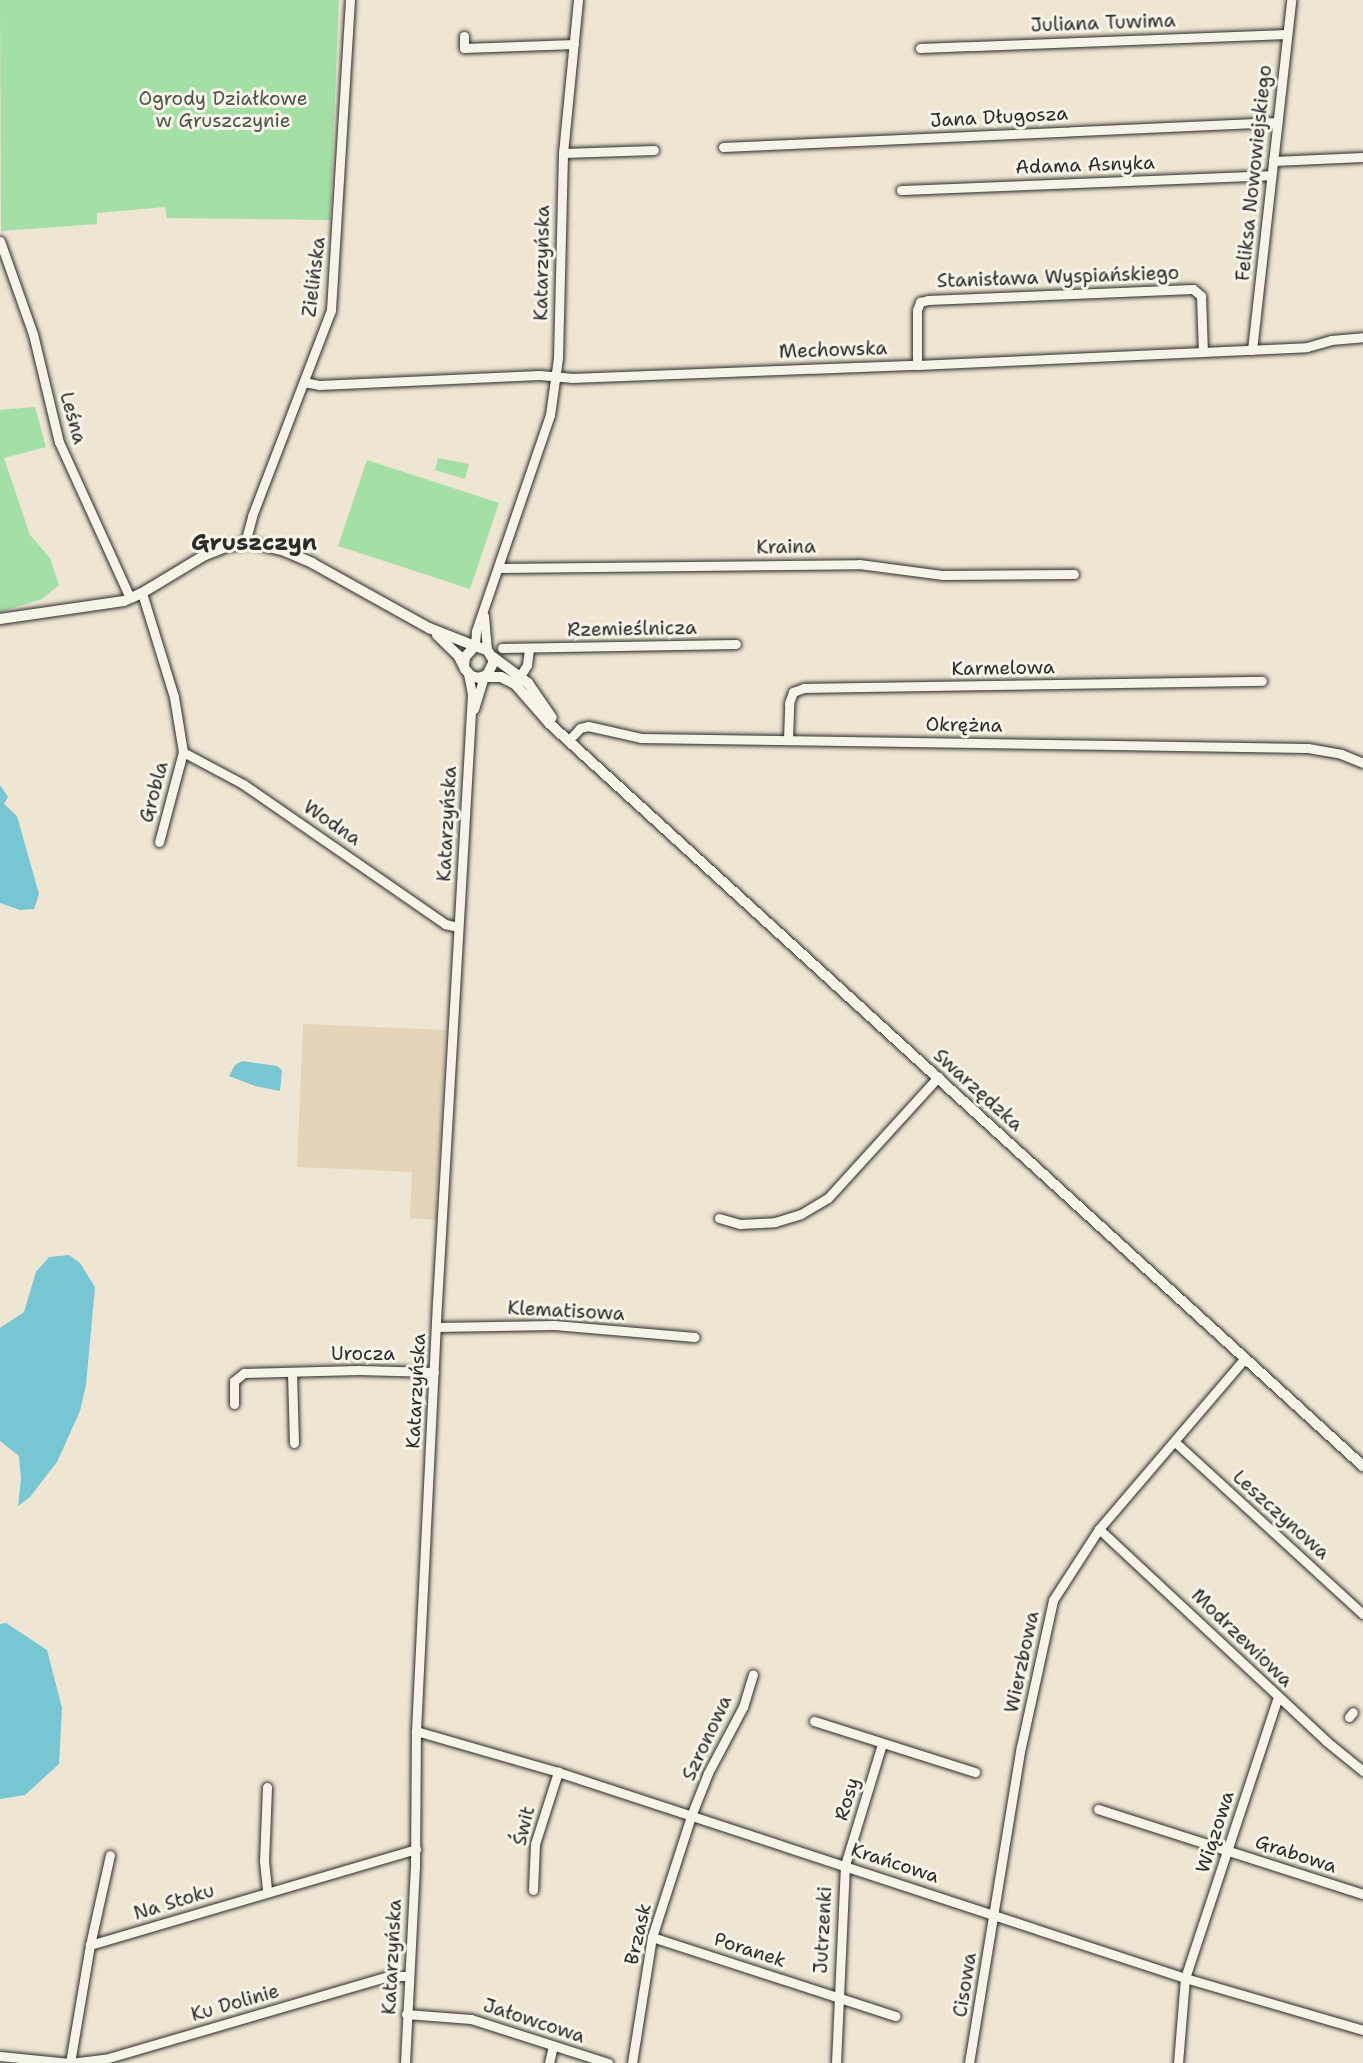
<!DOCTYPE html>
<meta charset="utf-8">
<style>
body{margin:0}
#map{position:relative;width:1363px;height:2063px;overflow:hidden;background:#eee5d3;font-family:"Shantell Sans",sans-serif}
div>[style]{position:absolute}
.built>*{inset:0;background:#e4d4ba}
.green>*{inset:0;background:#a4dfa6}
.water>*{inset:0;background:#77c6d4}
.roads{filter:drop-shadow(0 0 2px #2b2b2b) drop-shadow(0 0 2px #2b2b2b)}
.minor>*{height:9px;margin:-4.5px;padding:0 4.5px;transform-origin:4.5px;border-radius:4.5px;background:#f7f3e8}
.tertiary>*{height:10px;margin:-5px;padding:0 5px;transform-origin:5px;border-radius:5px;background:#f7f3e8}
span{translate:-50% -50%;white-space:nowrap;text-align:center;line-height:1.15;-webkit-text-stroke:6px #f7f3e8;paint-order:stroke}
.street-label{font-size:19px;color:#2b2b2b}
.park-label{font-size:19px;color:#49584a}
.quarter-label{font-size:23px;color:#2b2b2b;font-weight:700}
</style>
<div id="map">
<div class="built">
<i style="clip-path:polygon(303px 1024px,445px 1030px,436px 1220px,410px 1218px,412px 1172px,297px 1167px)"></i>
</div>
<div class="green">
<i style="clip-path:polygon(0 0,339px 0,330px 220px,167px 218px,165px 207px,97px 213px,97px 224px,1px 231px)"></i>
<i style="clip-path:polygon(35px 407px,46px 447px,4px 458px,30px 535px,50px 558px,59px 585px,42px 599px,0 612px,0 410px)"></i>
<i style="clip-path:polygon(438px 458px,469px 464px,465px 479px,435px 470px)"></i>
<i style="clip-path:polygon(367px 460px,499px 503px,470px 589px,338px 546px)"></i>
</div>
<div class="water">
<i style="clip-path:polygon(0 785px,8px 797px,4px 804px,17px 816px,39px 894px,34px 909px,20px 910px,0 903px)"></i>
<i style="clip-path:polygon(242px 1061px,277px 1066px,282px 1070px,280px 1091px,255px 1086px,229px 1076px,235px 1065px)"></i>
<i style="clip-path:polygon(69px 1255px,80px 1263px,95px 1287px,86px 1385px,80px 1411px,57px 1462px,30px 1497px,18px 1506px,21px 1479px,19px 1456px,0 1441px,0 1328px,24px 1312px,36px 1272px,49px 1257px)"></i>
<i style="clip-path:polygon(6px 1623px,47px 1650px,62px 1708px,59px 1764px,25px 1795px,0 1799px,0 1624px)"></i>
</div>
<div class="roads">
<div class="minor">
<i style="left:464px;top:36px;width:12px;rotate:90deg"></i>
<i style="left:464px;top:48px;width:110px;rotate:-2.1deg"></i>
<i style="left:920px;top:48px;width:367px;rotate:-2.2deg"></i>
<i style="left:723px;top:147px;width:555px;rotate:-2.58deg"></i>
<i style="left:563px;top:153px;width:91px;rotate:-1.9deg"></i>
<i style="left:1273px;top:161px;width:90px;rotate:-2.5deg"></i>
<i style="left:901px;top:190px;width:370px;rotate:-2.3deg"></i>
<i style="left:0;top:241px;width:99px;rotate:70.5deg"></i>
<i style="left:33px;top:334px;width:111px;rotate:76.5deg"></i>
<i style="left:59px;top:442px;width:171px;rotate:65.5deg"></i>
<i style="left:1252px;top:350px;width:352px;rotate:-83.6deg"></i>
<i style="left:917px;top:365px;width:55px;rotate:-90deg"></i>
<i style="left:917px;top:310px;width:9px;rotate:-69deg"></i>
<i style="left:920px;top:302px;width:8px;rotate:-14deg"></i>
<i style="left:928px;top:300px;width:265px;rotate:-2.4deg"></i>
<i style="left:1193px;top:289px;width:11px;rotate:41deg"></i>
<i style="left:1201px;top:296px;width:56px;rotate:88deg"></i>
<i style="left:304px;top:382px;width:15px;rotate:11deg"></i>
<i style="left:319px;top:385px;width:220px;rotate:-2.6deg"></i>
<i style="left:539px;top:375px;width:32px;rotate:5deg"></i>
<i style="left:571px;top:378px;width:346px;rotate:-2.2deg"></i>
<i style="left:917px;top:365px;width:390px;rotate:-2.6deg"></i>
<i style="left:1307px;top:347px;width:25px;rotate:-16deg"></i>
<i style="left:1331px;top:340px;width:32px;rotate:-5deg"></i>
<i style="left:245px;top:543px;width:28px;rotate:-75deg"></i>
<i style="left:252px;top:516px;width:221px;rotate:-69deg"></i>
<i style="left:331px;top:310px;width:311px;rotate:-86.5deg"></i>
<i style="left:499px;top:568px;width:360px;rotate:-0.6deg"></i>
<i style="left:859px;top:564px;width:85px;rotate:7.5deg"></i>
<i style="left:943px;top:575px;width:131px;rotate:-0.4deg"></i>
<i style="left:142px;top:593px;width:109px;rotate:72.9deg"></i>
<i style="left:174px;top:697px;width:56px;rotate:80.7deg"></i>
<i style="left:183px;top:752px;width:93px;rotate:104.9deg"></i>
<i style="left:484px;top:616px;width:34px;rotate:85deg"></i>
<i style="left:475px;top:646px;width:15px;rotate:-86deg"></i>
<i style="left:476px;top:631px;width:228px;rotate:-71.1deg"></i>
<i style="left:550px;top:415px;width:58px;rotate:-82deg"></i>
<i style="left:558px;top:358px;width:205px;rotate:-88.6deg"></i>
<i style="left:563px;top:153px;width:154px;rotate:-84.4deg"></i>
<i style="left:502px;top:648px;width:234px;rotate:-1deg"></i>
<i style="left:516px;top:682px;width:20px;rotate:-57deg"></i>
<i style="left:527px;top:665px;width:17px;rotate:-83deg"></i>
<i style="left:474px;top:709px;width:34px;rotate:-73deg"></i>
<i style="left:569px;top:740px;width:16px;rotate:-47deg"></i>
<i style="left:580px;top:728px;width:8px;rotate:-14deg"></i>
<i style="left:588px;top:726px;width:54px;rotate:12.8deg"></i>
<i style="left:641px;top:738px;width:667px;rotate:0.86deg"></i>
<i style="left:1308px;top:748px;width:34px;rotate:10deg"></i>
<i style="left:1341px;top:754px;width:24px;rotate:22deg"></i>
<i style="left:788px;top:740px;width:37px;rotate:-88deg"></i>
<i style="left:789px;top:703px;width:12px;rotate:-70deg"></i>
<i style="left:793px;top:692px;width:12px;rotate:-20deg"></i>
<i style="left:804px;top:688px;width:458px;rotate:-0.9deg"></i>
<i style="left:183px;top:752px;width:68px;rotate:28.1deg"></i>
<i style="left:243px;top:784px;width:246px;rotate:34.7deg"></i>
<i style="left:445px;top:924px;width:13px;rotate:13deg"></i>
<i style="left:719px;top:1218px;width:22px;rotate:16deg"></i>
<i style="left:740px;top:1224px;width:35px;rotate:-3deg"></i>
<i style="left:775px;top:1222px;width:27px;rotate:-17deg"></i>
<i style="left:801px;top:1214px;width:31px;rotate:-31deg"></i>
<i style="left:828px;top:1198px;width:164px;rotate:-47.7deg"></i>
<i style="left:436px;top:1327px;width:118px;rotate:-1deg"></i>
<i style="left:554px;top:1325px;width:141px;rotate:4.9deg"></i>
<i style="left:292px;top:1372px;width:71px;rotate:88.4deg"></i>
<i style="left:234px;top:1404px;width:23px;rotate:-90deg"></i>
<i style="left:234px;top:1381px;width:13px;rotate:-39deg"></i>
<i style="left:244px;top:1373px;width:114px;rotate:-1.5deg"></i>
<i style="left:358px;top:1370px;width:76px;rotate:1.5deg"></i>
<i style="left:1175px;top:1442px;width:255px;rotate:42.5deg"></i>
<i style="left:1099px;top:1529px;width:311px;rotate:43deg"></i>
<i style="left:1326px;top:1741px;width:48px;rotate:39deg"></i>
<i style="left:1349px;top:1717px;width:6px;rotate:-51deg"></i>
<i style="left:814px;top:1721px;width:169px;rotate:17.6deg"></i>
<i style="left:416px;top:1731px;width:148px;rotate:16.1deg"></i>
<i style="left:558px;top:1772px;width:660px;rotate:18.19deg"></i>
<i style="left:1185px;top:1978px;width:185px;rotate:16.3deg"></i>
<i style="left:267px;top:1787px;width:74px;rotate:92.3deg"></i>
<i style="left:264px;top:1861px;width:31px;rotate:84deg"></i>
<i style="left:1098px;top:1809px;width:278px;rotate:17.8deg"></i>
<i style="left:533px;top:1890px;width:46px;rotate:-87.5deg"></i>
<i style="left:535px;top:1844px;width:76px;rotate:-72.3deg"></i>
<i style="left:652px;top:1937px;width:256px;rotate:18deg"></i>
<i style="left:90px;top:1945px;width:340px;rotate:-16.4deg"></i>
<i style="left:406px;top:2014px;width:65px;rotate:4.4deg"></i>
<i style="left:471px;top:2019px;width:144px;rotate:17.8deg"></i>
<i style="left:0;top:2056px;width:70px;rotate:5.7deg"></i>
<i style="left:70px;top:2063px;width:35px;rotate:-7deg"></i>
<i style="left:105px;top:2059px;width:296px;rotate:-16.3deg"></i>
<i style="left:389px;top:1976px;width:20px"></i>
<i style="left:70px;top:2063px;width:120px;rotate:-80.4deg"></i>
<i style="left:90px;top:1945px;width:92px;rotate:-77.5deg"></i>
<i style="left:405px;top:2063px;width:195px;rotate:-87.1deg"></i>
<i style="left:415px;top:1868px;width:137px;rotate:-89.6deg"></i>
<i style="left:416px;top:1731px;width:429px;rotate:-87.2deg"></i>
<i style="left:437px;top:1303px;width:610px;rotate:-86.71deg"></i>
<i style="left:472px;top:694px;width:21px;rotate:-101deg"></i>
<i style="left:549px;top:2063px;width:18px;rotate:-77deg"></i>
<i style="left:632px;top:2063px;width:128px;rotate:-81deg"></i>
<i style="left:652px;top:1937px;width:127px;rotate:-72.1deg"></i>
<i style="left:691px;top:1816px;width:46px;rotate:-68.4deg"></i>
<i style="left:708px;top:1773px;width:75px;rotate:-62.1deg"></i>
<i style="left:743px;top:1707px;width:34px;rotate:-73deg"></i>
<i style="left:836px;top:2063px;width:198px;rotate:-87.4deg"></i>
<i style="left:845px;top:1865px;width:127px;rotate:-73deg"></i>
<i style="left:969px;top:2063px;width:320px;rotate:-80.7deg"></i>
<i style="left:1021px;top:1747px;width:150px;rotate:-77.7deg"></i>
<i style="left:1053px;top:1600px;width:85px;rotate:-57.1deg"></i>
<i style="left:1099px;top:1529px;width:225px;rotate:-49.5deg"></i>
<i style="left:1178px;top:2063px;width:85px;rotate:-85.3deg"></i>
<i style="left:1185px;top:1978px;width:296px;rotate:-71.7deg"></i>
</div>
<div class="tertiary">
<i style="left:0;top:619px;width:125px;rotate:-8.3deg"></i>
<i style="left:124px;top:601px;width:20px;rotate:-24deg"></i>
<i style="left:142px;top:593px;width:74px;rotate:-31.1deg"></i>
<i style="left:205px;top:555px;width:26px;rotate:-21deg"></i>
<i style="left:229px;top:546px;width:22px;rotate:-8deg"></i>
<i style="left:251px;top:543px;width:32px;rotate:13deg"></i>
<i style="left:282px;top:550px;width:33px;rotate:23deg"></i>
<i style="left:312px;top:563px;width:134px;rotate:29.1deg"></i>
<i style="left:429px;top:628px;width:49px;rotate:21.4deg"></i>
<i style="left:437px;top:635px;width:29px;rotate:44deg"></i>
<i style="left:458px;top:655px;width:16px;rotate:63deg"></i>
<i style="left:465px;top:669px;width:9px;rotate:49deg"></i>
<i style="left:471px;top:676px;width:8px;rotate:14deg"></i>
<i style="left:479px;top:678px;width:9px;rotate:-21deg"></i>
<i style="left:487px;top:675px;width:16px;rotate:-63deg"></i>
<i style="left:494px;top:661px;width:13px;rotate:-122deg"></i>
<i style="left:487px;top:650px;width:13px;rotate:-162deg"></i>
<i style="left:475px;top:646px;width:15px;rotate:132deg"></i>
<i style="left:465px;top:657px;width:8px;rotate:97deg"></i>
<i style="left:493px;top:657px;width:44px;rotate:36.6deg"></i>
<i style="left:528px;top:683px;width:42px;rotate:55.6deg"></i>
<i style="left:484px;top:677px;width:17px"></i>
<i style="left:501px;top:677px;width:16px;rotate:27deg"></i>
<i style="left:515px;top:684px;width:53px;rotate:48.8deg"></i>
<i style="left:550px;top:724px;width:1101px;rotate:42.39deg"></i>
</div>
</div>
<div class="street-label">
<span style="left:1103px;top:23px;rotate:-2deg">Juliana Tuwima</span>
<span style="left:999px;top:117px;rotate:-3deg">Jana Długosza</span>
<span style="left:1085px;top:165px;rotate:-2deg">Adama Asnyka</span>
<span style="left:1254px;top:173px;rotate:-84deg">Feliksa Nowowiejskiego</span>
<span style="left:542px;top:263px;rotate:-89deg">Katarzyńska</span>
<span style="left:314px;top:277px;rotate:-83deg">Zielińska</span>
<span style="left:1058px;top:277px;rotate:-2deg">Stanisława Wyspiańskiego</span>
<span style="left:833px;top:350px;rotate:-2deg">Mechowska</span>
<span style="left:73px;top:418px;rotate:74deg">Leśna</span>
<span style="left:786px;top:547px;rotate:-1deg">Kraina</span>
<span style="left:632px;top:629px;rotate:-1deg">Rzemieślnicza</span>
<span style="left:1003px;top:668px;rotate:-1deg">Karmelowa</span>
<span style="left:964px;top:725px;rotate:1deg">Okrężna</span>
<span style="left:154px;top:792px;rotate:-75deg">Grobla</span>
<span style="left:332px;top:823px;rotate:34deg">Wodna</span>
<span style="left:447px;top:824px;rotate:-87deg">Katarzyńska</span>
<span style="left:978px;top:1090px;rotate:42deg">Swarzędzka</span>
<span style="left:566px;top:1311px;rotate:3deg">Klematisowa</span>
<span style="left:363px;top:1354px">Urocza</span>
<span style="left:416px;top:1391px;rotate:-87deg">Katarzyńska</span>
<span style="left:1281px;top:1515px;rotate:42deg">Leszczynowa</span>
<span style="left:1242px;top:1638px;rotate:44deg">Modrzewiowa</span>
<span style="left:1022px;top:1662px;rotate:-78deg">Wierzbowa</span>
<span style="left:707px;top:1738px;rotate:-65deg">Szronowa</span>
<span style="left:847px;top:1799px;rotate:-73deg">Rosy</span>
<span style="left:524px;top:1826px;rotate:-76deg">Świt</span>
<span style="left:1215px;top:1832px;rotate:-72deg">Wiązowa</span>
<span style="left:1296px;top:1854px;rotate:18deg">Grabowa</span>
<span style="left:895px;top:1863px;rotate:18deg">Krańcowa</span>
<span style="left:174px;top:1902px;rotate:-17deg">Na Stoku</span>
<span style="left:823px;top:1930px;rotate:-87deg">Jutrzenki</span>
<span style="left:638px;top:1934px;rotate:-77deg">Brzask</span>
<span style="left:750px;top:1950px;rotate:18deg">Poranek</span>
<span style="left:392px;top:1957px;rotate:-87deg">Katarzyńska</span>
<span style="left:965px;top:1985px;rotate:-81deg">Cisowa</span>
<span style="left:235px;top:2003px;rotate:-16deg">Ku Dolinie</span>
<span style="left:534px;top:2021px;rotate:18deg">Jałowcowa</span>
</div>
<div class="park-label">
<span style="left:223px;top:110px">Ogrody Działkowe<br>w Gruszczynie</span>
</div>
<div class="quarter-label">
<span style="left:254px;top:542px">Gruszczyn</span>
</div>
</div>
